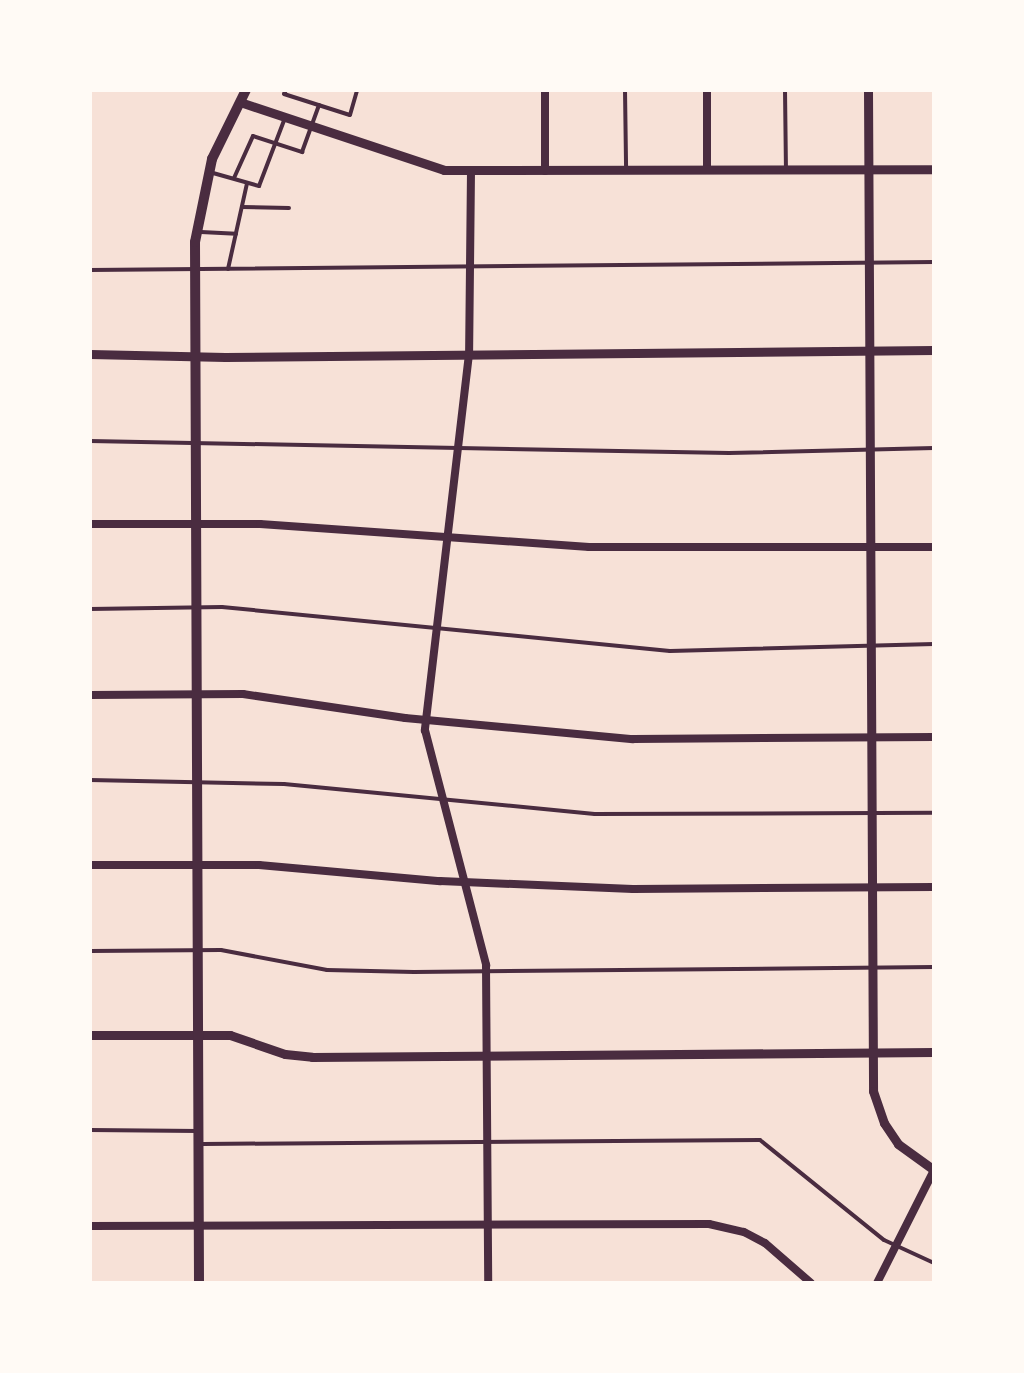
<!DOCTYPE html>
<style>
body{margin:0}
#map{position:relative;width:1024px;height:1373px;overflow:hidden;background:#f7e1d7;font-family:Merriweather,serif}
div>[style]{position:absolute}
.service>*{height:4px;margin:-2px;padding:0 2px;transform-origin:2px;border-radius:2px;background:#4a2c40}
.minor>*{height:8px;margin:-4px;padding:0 4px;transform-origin:4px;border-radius:4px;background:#4a2c40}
.tertiary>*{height:9px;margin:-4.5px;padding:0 4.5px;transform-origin:4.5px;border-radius:4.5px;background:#4a2c40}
.secondary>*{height:10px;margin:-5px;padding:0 5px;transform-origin:5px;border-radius:5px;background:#4a2c40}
span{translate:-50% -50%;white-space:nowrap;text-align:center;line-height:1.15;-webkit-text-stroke:9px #fffaf5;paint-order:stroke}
.frame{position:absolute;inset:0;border:92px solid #fffaf5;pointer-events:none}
</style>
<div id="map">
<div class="service">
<i style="left:286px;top:90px;width:4px;rotate:117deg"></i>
<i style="left:284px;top:94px;width:69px;rotate:17.7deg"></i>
<i style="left:350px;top:115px;width:26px;rotate:-74deg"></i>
<i style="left:625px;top:90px;width:76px;rotate:89.2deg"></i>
<i style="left:785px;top:90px;width:80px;rotate:89.3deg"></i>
<i style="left:213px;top:173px;width:48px;rotate:15.8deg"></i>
<i style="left:259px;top:186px;width:73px;rotate:-69.1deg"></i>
<i style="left:234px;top:178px;width:46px;rotate:-65.7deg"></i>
<i style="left:253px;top:136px;width:52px;rotate:18.1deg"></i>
<i style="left:302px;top:152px;width:50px;rotate:-70.1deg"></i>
<i style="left:242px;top:207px;width:47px;rotate:1.2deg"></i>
<i style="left:201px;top:232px;width:35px;rotate:3deg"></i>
<i style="left:228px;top:269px;width:88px;rotate:-77.5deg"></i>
<i style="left:90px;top:270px;width:844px;rotate:-0.54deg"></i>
<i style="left:90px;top:441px;width:639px;rotate:1.08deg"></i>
<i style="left:729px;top:453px;width:205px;rotate:-1.4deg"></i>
<i style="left:90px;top:609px;width:132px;rotate:-0.9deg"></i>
<i style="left:222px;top:607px;width:450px;rotate:5.6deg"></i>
<i style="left:670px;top:651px;width:264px;rotate:-1.5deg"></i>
<i style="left:90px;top:780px;width:194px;rotate:1.2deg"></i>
<i style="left:284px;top:784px;width:312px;rotate:5.5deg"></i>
<i style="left:595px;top:814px;width:339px;rotate:-0.2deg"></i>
<i style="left:90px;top:951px;width:131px;rotate:-0.4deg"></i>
<i style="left:221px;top:950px;width:108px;rotate:10.7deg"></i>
<i style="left:327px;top:970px;width:87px;rotate:1.3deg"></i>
<i style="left:414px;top:972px;width:520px;rotate:-0.55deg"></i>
<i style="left:90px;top:1130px;width:108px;rotate:0.5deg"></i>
<i style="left:203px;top:1144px;width:557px;rotate:-0.41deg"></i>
<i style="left:760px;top:1140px;width:159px;rotate:38.9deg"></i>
<i style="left:884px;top:1240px;width:55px;rotate:24.7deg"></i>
</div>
<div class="minor">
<i style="left:707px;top:90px;width:80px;rotate:90deg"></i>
<i style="left:471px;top:171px;width:183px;rotate:90.6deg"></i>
<i style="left:469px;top:354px;width:379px;rotate:96.7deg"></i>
<i style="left:425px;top:730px;width:243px;rotate:75.4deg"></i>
<i style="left:486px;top:965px;width:318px;rotate:89.6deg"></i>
<i style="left:545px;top:171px;width:81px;rotate:-90deg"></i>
<i style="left:90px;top:524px;width:170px"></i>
<i style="left:260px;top:524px;width:330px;rotate:4deg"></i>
<i style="left:589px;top:547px;width:345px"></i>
<i style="left:90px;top:695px;width:153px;rotate:-0.4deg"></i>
<i style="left:243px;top:694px;width:164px;rotate:8.4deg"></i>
<i style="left:405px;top:718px;width:229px;rotate:5.3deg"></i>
<i style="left:633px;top:739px;width:301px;rotate:-0.4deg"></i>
<i style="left:90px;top:865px;width:169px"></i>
<i style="left:259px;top:865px;width:182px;rotate:5.1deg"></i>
<i style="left:440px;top:881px;width:193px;rotate:2.4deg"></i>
<i style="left:633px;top:889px;width:301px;rotate:-0.4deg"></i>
<i style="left:90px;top:1226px;width:619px;rotate:-0.19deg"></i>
<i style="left:709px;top:1224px;width:36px;rotate:13deg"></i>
<i style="left:744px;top:1232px;width:24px;rotate:28deg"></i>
<i style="left:765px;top:1243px;width:61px;rotate:41deg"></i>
<i style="left:877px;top:1283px;width:127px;rotate:-63.2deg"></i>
</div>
<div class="tertiary">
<i style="left:868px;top:90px;width:1001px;rotate:89.71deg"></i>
<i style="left:873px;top:1091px;width:34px;rotate:71deg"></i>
<i style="left:884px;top:1123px;width:25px;rotate:56deg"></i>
<i style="left:898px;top:1144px;width:44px;rotate:35.8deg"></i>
<i style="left:240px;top:102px;width:215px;rotate:18.4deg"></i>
<i style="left:444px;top:170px;width:490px;rotate:-0.1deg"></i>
<i style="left:90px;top:354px;width:135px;rotate:1.3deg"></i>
<i style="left:225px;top:357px;width:709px;rotate:-0.57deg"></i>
<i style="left:90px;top:1035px;width:140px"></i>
<i style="left:230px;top:1035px;width:58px;rotate:19.1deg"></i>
<i style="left:285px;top:1054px;width:27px;rotate:6deg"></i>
<i style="left:312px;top:1057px;width:622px;rotate:-0.46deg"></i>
</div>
<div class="secondary">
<i style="left:199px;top:1283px;width:1041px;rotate:-90.22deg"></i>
<i style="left:195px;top:242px;width:85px;rotate:-78.4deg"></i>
<i style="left:212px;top:159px;width:77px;rotate:-63.8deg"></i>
</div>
<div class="frame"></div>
</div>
